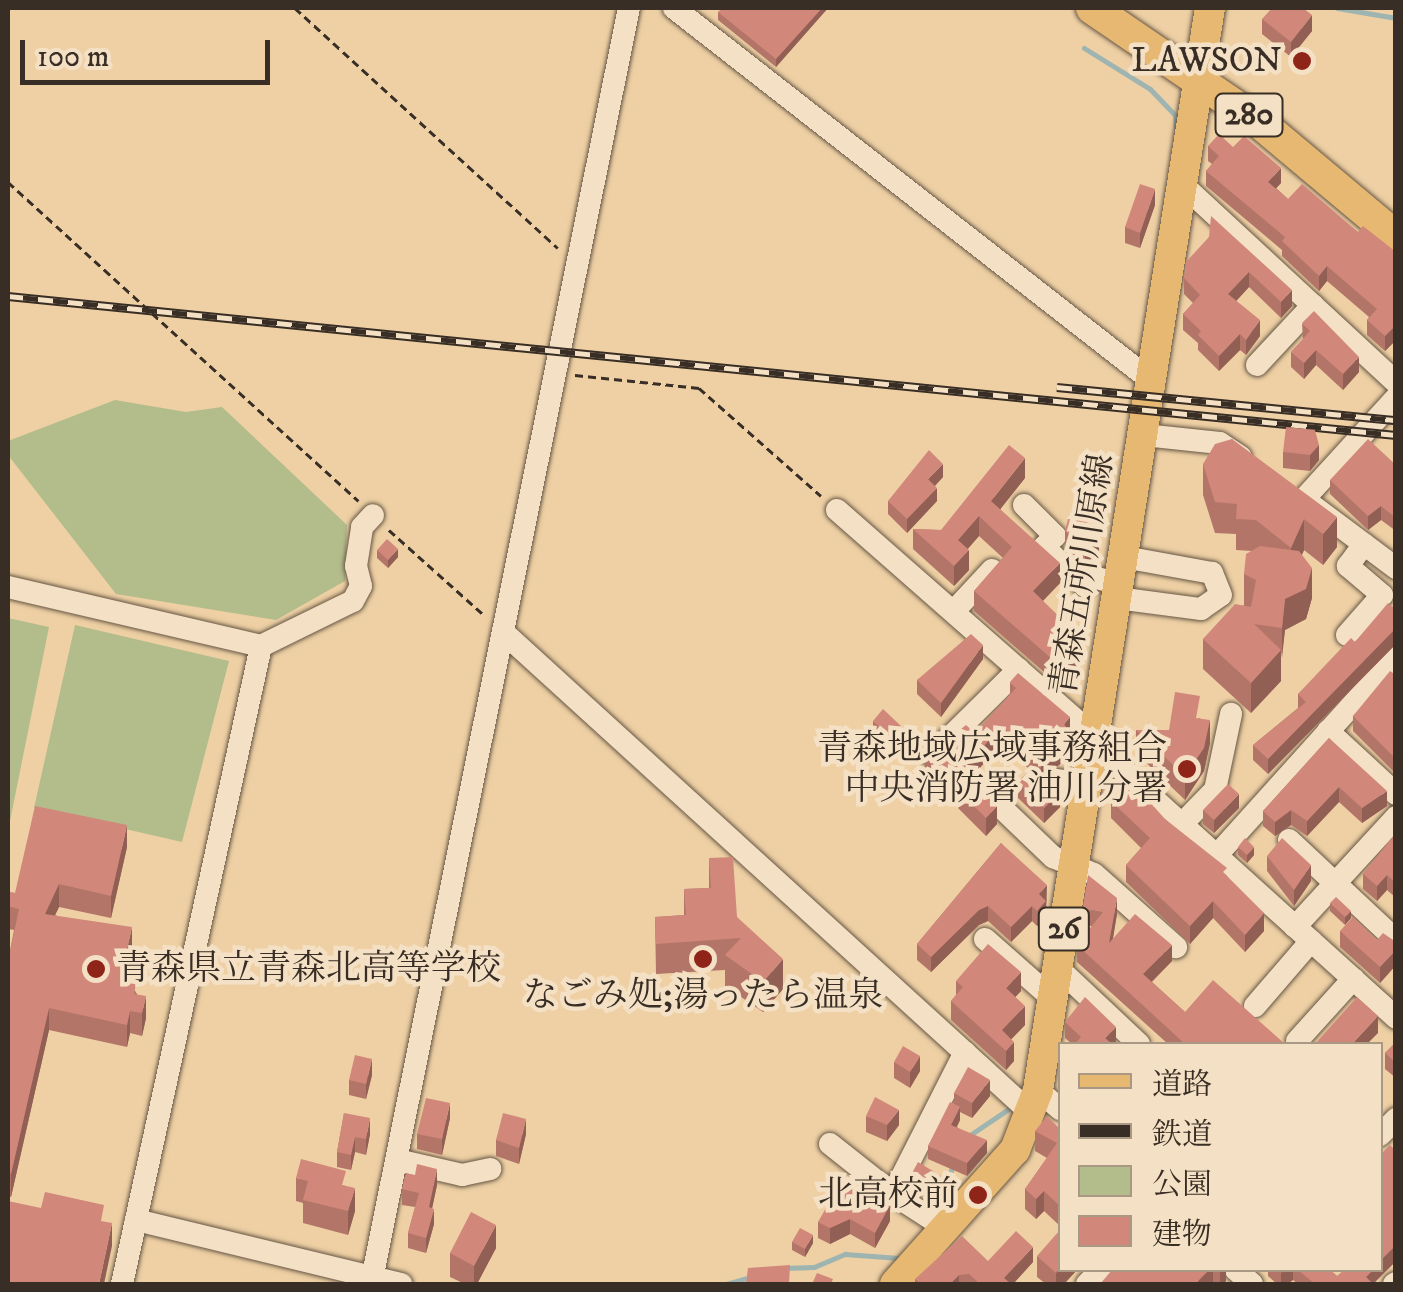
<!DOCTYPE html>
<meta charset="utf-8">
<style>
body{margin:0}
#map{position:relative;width:1403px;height:1292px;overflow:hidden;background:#eed0a4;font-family:"IM FELL DW Pica","Noto Serif JP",serif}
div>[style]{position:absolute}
.green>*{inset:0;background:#b3bc8b}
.stream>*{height:5px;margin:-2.5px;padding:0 2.5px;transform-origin:2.5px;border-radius:2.5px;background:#9eb4b1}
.path>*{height:2.5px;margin-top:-1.25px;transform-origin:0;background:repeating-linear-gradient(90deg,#392e25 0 8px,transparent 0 13px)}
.roads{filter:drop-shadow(0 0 2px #665645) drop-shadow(0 0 2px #665645)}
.minor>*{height:22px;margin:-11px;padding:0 11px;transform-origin:11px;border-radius:11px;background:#f4e0c4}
.major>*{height:30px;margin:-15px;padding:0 15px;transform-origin:15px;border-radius:15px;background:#e7b872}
.highway>*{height:32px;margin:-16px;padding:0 16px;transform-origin:16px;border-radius:16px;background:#e7b872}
.rail>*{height:9px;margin-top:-4.5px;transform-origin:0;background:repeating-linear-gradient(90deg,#f4e0c4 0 15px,#392e25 0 30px);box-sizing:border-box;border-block:2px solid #392e25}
.wall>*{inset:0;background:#b47569}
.shaded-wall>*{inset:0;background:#925f55}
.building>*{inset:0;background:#d1887a}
.dots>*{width:28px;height:28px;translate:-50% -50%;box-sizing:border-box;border:5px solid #f4e0c4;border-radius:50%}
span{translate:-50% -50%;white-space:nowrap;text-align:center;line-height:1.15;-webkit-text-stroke:9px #f4e0c4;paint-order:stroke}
.shield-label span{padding:2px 8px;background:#f4e0c4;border:2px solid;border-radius:8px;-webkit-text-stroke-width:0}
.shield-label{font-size:32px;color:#392e25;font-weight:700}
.poi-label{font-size:35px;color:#392e25}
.right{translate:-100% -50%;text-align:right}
.left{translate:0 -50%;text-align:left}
.street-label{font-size:35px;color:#392e25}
.frame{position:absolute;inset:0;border:10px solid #392e25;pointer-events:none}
.legend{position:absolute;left:1058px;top:1042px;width:325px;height:230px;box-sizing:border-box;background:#f4e0c4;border:2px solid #a99984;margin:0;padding:12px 18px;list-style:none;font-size:30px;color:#392e25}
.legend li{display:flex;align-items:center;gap:20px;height:50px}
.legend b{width:50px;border:2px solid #a99984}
.scale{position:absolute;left:20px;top:40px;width:250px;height:45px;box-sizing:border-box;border:5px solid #392e25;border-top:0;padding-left:12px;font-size:30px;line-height:35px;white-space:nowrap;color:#392e25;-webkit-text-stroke:8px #f4e0c4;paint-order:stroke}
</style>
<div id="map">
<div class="green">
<i style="clip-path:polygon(115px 400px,186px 412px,222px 407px,347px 525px,345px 581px,276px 620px,116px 594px,8px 455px,8px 441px)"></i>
<i style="clip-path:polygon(8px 618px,49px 627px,8px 831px)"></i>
<i style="clip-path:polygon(75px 625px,229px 661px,182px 842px,34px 808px)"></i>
</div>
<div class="stream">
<i style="left:1337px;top:8px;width:60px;rotate:9.6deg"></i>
<i style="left:1084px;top:48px;width:78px;rotate:31.8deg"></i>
<i style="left:1150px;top:89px;width:36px;rotate:46deg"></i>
<i style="left:1175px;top:115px;width:13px;rotate:86deg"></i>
<i style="left:967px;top:1137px;width:52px;rotate:-34deg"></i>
<i style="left:947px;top:1206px;width:43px;rotate:-83.4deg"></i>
<i style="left:785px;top:1268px;width:29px;rotate:-2deg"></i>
<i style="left:814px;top:1267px;width:34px;rotate:-23deg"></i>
<i style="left:845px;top:1254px;width:54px;rotate:4.2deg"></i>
<i style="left:726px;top:1284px;width:25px;rotate:-16deg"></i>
</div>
<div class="path">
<i style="left:295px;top:8px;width:356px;rotate:42.4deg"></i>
<i style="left:8px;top:182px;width:474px;rotate:42.3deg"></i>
<i style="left:575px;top:375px;width:125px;rotate:6deg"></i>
<i style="left:699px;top:388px;width:163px;rotate:41.5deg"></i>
<i style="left:389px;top:530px;width:127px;rotate:41.8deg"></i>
</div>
<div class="roads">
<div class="minor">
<i style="left:674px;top:8px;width:608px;rotate:37.98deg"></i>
<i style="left:1184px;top:186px;width:289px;rotate:42.8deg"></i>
<i style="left:1257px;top:365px;width:82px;rotate:-47deg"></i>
<i style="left:1144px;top:435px;width:76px;rotate:6deg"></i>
<i style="left:1220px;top:443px;width:25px;rotate:34deg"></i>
<i style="left:1304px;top:499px;width:137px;rotate:-47.7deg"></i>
<i style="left:1024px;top:505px;width:44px;rotate:45deg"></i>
<i style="left:1055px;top:536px;width:16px;rotate:135deg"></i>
<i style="left:1044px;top:547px;width:57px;rotate:43.6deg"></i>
<i style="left:1085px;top:586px;width:12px;rotate:-48deg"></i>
<i style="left:1093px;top:577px;width:27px;rotate:15deg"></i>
<i style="left:1313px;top:506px;width:104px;rotate:36.8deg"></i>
<i style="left:837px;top:510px;width:342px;rotate:41.3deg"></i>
<i style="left:8px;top:587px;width:260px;rotate:13.1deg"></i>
<i style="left:261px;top:646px;width:653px;rotate:102.29deg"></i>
<i style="left:1117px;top:598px;width:85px;rotate:7.5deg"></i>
<i style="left:1201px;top:609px;width:24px;rotate:-35deg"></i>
<i style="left:1221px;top:595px;width:24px;rotate:-112deg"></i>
<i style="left:1212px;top:573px;width:89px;rotate:-169.7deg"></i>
<i style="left:954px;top:611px;width:56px;rotate:-47.2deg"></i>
<i style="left:503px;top:632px;width:714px;rotate:42.33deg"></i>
<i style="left:1347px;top:635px;width:53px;rotate:-48.8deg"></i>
<i style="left:1382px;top:595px;width:45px;rotate:-139.5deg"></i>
<i style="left:1348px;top:566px;width:27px;rotate:-54deg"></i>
<i style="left:261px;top:646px;width:102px;rotate:-26.1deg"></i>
<i style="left:353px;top:601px;width:17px;rotate:-62deg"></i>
<i style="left:361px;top:586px;width:21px;rotate:-104deg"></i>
<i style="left:356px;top:566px;width:39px;rotate:-81deg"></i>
<i style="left:362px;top:527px;width:16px;rotate:-47deg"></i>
<i style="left:1328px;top:731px;width:93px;rotate:42.8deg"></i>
<i style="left:1093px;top:744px;width:409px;rotate:42.1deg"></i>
<i style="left:932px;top:755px;width:122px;rotate:-44.7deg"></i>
<i style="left:1056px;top:780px;width:30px;rotate:8deg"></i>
<i style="left:981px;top:788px;width:100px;rotate:43.8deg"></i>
<i style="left:1053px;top:857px;width:44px;rotate:22.5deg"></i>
<i style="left:1094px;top:874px;width:110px;rotate:41.7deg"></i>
<i style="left:1182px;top:824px;width:47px;rotate:-45.9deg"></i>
<i style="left:1215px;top:790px;width:78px;rotate:-78.1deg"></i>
<i style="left:1289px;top:840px;width:146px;rotate:43.1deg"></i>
<i style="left:1217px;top:855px;width:268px;rotate:-48deg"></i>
<i style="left:1295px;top:927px;width:149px;rotate:-47.4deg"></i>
<i style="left:985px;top:939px;width:91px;rotate:41.4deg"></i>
<i style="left:1058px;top:968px;width:111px;rotate:43.2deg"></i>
<i style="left:1255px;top:1006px;width:86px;rotate:-49.3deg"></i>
<i style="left:1297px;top:1041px;width:84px;rotate:-47.9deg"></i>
<i style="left:1038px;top:1090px;width:29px;rotate:41deg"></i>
<i style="left:1380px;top:1135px;width:23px;rotate:-45deg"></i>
<i style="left:830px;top:1144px;width:80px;rotate:38.4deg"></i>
<i style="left:397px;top:1160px;width:67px;rotate:13deg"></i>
<i style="left:462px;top:1175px;width:29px;rotate:-12deg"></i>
<i style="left:136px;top:1220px;width:273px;rotate:13.6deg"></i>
<i style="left:947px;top:1229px;width:64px;rotate:-147.1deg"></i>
<i style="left:893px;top:1194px;width:159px;rotate:-63.1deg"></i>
<i style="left:1236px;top:1270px;width:21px;rotate:41deg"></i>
<i style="left:371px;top:1284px;width:1302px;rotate:-78.57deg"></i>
<i style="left:1087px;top:1284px;width:20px;rotate:-45deg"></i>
<i style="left:1394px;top:1284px;width:2px;rotate:-27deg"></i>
</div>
<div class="major">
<i style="left:895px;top:1284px;width:180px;rotate:-48.2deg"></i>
<i style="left:1015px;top:1150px;width:64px;rotate:-69deg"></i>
<i style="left:1038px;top:1090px;width:1096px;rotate:-80.97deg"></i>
</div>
<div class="highway">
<i style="left:1092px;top:8px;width:202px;rotate:34.3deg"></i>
<i style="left:1259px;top:122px;width:179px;rotate:40deg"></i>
</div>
</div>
<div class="rail">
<i style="left:8px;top:296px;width:1395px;rotate:5.72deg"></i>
<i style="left:1057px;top:387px;width:341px;rotate:5.6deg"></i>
</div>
<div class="wall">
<i style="clip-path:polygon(828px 8px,776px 67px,718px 20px,718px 12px)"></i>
<i style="clip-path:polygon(1262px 19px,1312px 31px,1291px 57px,1262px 34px)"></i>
<i style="clip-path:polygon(1208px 146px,1233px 147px,1281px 183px,1276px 188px,1288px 199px,1358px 232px,1396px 252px,1396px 340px,1385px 351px,1367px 335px,1367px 320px,1369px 317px,1327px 281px,1319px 291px,1282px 256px,1282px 250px,1206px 186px,1206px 171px,1212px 164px,1208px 161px)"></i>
<i style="clip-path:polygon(1155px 205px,1140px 248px,1125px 243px,1125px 227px)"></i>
<i style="clip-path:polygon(1209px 237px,1292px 306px,1281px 318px,1249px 287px,1236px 301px,1260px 336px,1246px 355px,1240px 350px,1219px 371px,1198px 350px,1198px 343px,1183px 330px,1183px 314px,1193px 303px,1184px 294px,1184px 278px)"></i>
<i style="clip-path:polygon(1302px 323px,1359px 372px,1343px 390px,1316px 365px,1304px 379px,1291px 367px,1291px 352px,1303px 340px)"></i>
<i style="clip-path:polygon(1232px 439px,1337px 547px,1323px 565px,1304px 550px,1302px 555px,1312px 598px,1306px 619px,1285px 630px,1281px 658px,1281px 681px,1251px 713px,1203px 669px,1203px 639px,1244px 605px,1244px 574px,1252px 551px,1236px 550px,1236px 534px,1215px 533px,1203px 495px,1203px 464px)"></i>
<i style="clip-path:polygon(1319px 445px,1319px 460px,1310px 471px,1283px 468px,1283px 452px)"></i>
<i style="clip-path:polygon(1396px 465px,1396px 531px,1381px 520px,1368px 530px,1330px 494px,1330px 480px)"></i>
<i style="clip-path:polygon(943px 477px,935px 486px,937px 501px,907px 533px,888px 514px,888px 501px)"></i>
<i style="clip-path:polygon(1025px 478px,1000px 509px,1060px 583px,1043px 601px,1084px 660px,1060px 686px,974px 611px,974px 591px,1003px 558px,979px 536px,968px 549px,969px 570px,954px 586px,913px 549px,913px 529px,941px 530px)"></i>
<i style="clip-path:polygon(1065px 531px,1099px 550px,1085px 565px,1065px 547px)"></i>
<i style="clip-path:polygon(377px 550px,398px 557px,388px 568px,377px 558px)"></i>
<i style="clip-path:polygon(1396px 604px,1396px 644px,1268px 774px,1253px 760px,1253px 745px,1298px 708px,1298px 694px)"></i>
<i style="clip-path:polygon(983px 659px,941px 717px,917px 694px,917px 680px)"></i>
<i style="clip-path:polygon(1396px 675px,1396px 774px,1353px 731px,1353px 716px)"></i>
<i style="clip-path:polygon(1010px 682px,1070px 734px,1072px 754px,1045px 777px,1060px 807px,1044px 823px,1018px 798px,1018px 782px,1030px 770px,1002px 743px,972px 777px,997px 824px,986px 836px,925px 775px,925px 758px,975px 733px,1010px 696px)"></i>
<i style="clip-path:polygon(1200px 718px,1210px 743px,1204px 771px,1185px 800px,1136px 753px,1136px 730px,1169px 730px)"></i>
<i style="clip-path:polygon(873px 721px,901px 741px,891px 753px,873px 737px)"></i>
<i style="clip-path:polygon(1329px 738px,1387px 806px,1362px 823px,1339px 802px,1307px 836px,1291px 825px,1275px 836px,1263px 826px,1263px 811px)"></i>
<i style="clip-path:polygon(1111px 801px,1165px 819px,1227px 876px,1264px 931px,1245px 952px,1213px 918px,1190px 944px,1126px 882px,1126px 865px,1141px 848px,1111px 818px)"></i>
<i style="clip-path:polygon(1239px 808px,1214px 833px,1203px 824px,1203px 810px)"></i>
<i style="clip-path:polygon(1396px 833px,1396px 898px,1387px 890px,1377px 901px,1363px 889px,1363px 874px)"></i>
<i style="clip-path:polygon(1001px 843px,1047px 900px,1046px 902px,1046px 917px,1037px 926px,1032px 921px,1011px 942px,988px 921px,979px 925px,931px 972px,917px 960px,917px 944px)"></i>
<i style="clip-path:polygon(127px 847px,111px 918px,59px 907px,55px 915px,132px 949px,126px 976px,137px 994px,146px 1018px,142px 1036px,130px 1033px,127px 1047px,49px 1030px,11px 1197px,8px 1196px,8px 961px,14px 930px,8px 929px,8px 892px,15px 893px)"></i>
<i style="clip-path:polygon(1238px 847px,1254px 855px,1247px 863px,1238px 855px)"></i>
<i style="clip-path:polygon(1267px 856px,1311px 881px,1294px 906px,1267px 871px)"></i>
<i style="clip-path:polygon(709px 858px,737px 917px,783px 989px,763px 1012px,725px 986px,725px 970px,656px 974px,655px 917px,684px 915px,684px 889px,709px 888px)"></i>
<i style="clip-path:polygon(1330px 903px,1351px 918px,1345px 925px,1330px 911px)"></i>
<i style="clip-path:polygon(1083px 908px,1117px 914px,1113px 939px,1172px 961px,1152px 982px,1185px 1012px,1285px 1044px,1168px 1044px,1077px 962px,1077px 945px,1092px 926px,1083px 925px)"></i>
<i style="clip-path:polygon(1340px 931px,1377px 940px,1396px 942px,1396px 965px,1380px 983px,1340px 947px)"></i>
<i style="clip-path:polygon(956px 981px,1021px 991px,1015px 997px,1025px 1025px,1011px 1039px,1014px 1061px,1006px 1070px,951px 1020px,951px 1001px,956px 995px)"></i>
<i style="clip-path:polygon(1065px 1022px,1116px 1043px,1115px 1044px,1072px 1044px,1065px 1038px)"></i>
<i style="clip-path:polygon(1396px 1042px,1396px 1078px,1385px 1069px,1385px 1053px)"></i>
<i style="clip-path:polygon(894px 1062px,920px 1071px,910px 1088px,894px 1078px)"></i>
<i style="clip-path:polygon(1060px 1062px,1060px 1083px,1058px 1081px,1058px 1065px)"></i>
<i style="clip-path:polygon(372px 1075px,366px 1099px,349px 1095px,349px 1080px)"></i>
<i style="clip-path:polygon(954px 1093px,990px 1096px,972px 1118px,960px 1112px,960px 1120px,957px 1127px,987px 1153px,967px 1176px,928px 1159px,928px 1146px,954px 1103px)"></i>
<i style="clip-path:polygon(344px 1113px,370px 1134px,366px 1155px,355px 1152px,351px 1170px,337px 1167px,337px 1152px)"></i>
<i style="clip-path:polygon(866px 1116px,899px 1125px,887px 1141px,866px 1132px)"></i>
<i style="clip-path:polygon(450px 1118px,442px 1155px,417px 1149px,417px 1134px)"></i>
<i style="clip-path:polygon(1060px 1129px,1060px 1226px,1044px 1211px,1036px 1219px,1025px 1209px,1025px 1189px,1047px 1158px,1035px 1151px,1035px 1131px)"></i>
<i style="clip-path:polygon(526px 1134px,519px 1164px,496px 1156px,496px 1140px)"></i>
<i style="clip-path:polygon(1396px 1151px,1396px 1261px,1373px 1284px,1298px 1284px,1293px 1280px,1287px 1284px,1277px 1284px,1268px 1276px,1268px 1270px,1330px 1270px,1337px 1276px,1380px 1270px)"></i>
<i style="clip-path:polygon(912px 1173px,946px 1194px,939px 1206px,912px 1189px)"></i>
<i style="clip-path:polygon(296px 1178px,346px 1186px,355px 1211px,348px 1235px,303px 1223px,303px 1203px,296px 1201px)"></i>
<i style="clip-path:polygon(437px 1185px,432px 1208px,434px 1224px,426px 1253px,408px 1248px,408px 1233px,415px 1207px,402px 1205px,402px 1189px)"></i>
<i style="clip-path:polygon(890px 1205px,890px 1221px,875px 1248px,850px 1234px,830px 1244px,818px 1238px,818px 1222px)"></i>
<i style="clip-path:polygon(792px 1242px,813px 1243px,805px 1257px,792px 1250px)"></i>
<i style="clip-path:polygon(496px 1248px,477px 1284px,465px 1284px,450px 1277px,450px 1253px)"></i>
<i style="clip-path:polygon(1037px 1256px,1077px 1270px,1064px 1284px,1046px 1284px,1037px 1277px)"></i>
<i style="clip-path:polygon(988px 1261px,1033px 1262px,1013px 1284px,915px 1284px,915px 1279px)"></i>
<i style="clip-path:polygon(1112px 1270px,1226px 1270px,1226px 1281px,1223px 1284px,1216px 1284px,1213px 1282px,1111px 1272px)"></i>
</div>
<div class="shaded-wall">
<i style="clip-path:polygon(822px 8px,828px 8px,776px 67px,776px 59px)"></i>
<i style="clip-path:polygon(1312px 15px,1312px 31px,1291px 57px,1291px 42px)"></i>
<i style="clip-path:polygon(1281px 168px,1281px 183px,1268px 197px,1268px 182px)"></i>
<i style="clip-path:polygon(1155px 189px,1155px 205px,1140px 248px,1140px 233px)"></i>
<i style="clip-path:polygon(1327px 266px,1327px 281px,1319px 291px,1319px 276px)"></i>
<i style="clip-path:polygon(1249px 272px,1249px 287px,1228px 310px,1228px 294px)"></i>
<i style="clip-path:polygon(1292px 290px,1292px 306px,1281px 318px,1281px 302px)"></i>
<i style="clip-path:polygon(1260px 320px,1260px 336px,1246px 355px,1246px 340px)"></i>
<i style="clip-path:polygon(1396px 325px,1396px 340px,1385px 351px,1385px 336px)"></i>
<i style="clip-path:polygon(1240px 334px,1240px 350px,1219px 371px,1219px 356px)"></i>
<i style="clip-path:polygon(1316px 350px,1316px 365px,1304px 379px,1304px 363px)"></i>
<i style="clip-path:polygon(1359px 357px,1359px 372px,1343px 390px,1343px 374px)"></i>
<i style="clip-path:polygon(1319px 445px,1319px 460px,1310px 471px,1310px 455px)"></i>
<i style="clip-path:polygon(1025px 458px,1025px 478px,991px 521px,991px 501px)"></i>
<i style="clip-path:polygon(943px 464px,943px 477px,928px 493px,928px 479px)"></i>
<i style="clip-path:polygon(937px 488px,937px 501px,907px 533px,907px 519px)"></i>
<i style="clip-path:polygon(1381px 506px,1381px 520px,1368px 530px,1368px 516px)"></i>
<i style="clip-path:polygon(979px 516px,979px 536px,958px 559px,958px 540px)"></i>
<i style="clip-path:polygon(1337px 517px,1337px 547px,1323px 565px,1323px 534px)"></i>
<i style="clip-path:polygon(1304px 519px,1304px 550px,1291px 578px,1291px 548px)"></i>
<i style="clip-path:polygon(1099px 534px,1099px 550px,1085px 565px,1085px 549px)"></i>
<i style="clip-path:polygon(398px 549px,398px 557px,388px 568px,388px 560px)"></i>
<i style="clip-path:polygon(969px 550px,969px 570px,954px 586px,954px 566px)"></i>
<i style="clip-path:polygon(1060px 563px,1060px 583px,1033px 611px,1033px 591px)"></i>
<i style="clip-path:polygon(1312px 568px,1312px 598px,1306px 619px,1285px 630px,1282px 658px,1282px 628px,1285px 599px)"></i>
<i style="clip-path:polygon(1396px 628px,1396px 644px,1268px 774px,1268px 759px)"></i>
<i style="clip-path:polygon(1084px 641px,1084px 660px,1060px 686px,1060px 666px)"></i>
<i style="clip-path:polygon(983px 645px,983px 659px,941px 717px,941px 703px)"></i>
<i style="clip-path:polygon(1281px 650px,1281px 681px,1251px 713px,1251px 683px)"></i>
<i style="clip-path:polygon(1070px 717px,1070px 735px,1064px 724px)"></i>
<i style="clip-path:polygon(1210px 720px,1210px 743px,1204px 771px,1185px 800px,1185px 776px)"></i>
<i style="clip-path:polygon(901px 726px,901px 741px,891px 753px,891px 738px)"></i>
<i style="clip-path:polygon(1002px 726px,1002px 743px,964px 785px,964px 768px)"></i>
<i style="clip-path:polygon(1072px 736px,1072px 754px,1041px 780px,1041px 762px)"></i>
<i style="clip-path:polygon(1339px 787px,1339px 802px,1307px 836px,1307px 821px)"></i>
<i style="clip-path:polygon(1387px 791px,1387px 806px,1362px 823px,1362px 808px)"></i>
<i style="clip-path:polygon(1060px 792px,1060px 807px,1044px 823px,1044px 808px)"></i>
<i style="clip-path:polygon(1239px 794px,1239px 808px,1214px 833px,1214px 820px)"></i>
<i style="clip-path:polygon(997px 806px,997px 824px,986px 836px,986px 818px)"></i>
<i style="clip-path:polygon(1291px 810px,1291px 825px,1275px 836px,1275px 822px)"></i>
<i style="clip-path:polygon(127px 825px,127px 847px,111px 918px,111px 896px)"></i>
<i style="clip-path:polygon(1254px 847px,1254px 855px,1247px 863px,1247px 855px)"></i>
<i style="clip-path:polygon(1311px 865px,1311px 881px,1294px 906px,1294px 890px)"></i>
<i style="clip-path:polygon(1387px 875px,1387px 890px,1377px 901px,1377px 886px)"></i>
<i style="clip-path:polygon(59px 884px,59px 907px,45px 936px,45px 914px)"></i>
<i style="clip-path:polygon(1047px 885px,1046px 917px,1037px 926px,1039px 894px)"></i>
<i style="clip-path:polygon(1117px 898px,1117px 914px,1109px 960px,1109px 943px)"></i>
<i style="clip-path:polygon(1213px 901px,1213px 918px,1190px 944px,1190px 926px)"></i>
<i style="clip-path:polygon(988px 906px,988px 921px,979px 925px,931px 972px,931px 957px,979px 910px)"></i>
<i style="clip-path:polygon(1032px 906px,1032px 921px,1011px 942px,1011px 927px)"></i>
<i style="clip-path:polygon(1351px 911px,1351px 918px,1345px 925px,1345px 917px)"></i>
<i style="clip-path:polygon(1264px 913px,1264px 931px,1245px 952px,1245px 935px)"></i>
<i style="clip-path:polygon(132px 927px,132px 949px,121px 997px,121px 975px)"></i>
<i style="clip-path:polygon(1172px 945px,1172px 961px,1143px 990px,1143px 974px)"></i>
<i style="clip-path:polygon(1396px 950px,1396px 965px,1380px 983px,1380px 967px)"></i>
<i style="clip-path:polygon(783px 959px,783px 989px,763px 1012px,763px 982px)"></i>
<i style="clip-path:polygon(1021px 972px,1021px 991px,1006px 1007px,1006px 988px)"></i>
<i style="clip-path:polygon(146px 996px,146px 1018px,142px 1036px,142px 1013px)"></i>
<i style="clip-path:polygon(1025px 1006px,1025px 1025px,1002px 1049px,1002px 1030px)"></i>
<i style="clip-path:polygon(49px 1008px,49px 1030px,11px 1197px,11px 1174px)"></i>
<i style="clip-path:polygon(130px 1011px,130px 1033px,127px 1047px,127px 1025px)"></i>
<i style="clip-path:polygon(1378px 1016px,1378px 1033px,1367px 1044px,1352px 1044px)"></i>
<i style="clip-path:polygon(1116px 1027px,1116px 1043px,1105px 1044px,1105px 1038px)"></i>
<i style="clip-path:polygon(1014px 1042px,1014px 1061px,1006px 1070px,1006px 1051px)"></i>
<i style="clip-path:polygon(920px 1056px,920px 1071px,910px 1088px,910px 1072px)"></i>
<i style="clip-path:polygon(372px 1059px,372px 1075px,366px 1099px,366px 1084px)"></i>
<i style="clip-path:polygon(990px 1080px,990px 1096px,972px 1118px,972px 1103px)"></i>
<i style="clip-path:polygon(450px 1103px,450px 1118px,442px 1155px,442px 1139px)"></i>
<i style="clip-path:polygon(960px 1107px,960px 1120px,951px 1137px,951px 1125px)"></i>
<i style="clip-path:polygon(899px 1110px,899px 1125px,887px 1141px,887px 1125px)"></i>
<i style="clip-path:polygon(370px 1118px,370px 1134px,366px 1155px,366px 1139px)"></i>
<i style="clip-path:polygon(526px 1119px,526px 1134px,519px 1164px,519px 1148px)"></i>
<i style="clip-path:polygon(355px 1137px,355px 1152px,351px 1170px,351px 1155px)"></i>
<i style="clip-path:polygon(987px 1140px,987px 1153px,967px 1176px,967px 1163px)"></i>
<i style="clip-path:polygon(437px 1169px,437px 1185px,429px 1223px,429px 1207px)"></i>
<i style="clip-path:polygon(946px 1179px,946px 1194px,939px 1206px,939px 1190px)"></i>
<i style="clip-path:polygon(355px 1188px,355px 1211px,348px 1235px,348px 1211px)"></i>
<i style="clip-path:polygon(1044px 1191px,1044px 1211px,1036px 1219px,1036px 1199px)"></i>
<i style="clip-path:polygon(890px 1205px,890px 1221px,875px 1248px,875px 1233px)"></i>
<i style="clip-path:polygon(434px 1209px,434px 1224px,426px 1253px,426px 1238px)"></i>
<i style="clip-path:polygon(850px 1219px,850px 1234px,830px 1244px,830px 1228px)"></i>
<i style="clip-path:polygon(112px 1223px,112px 1246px,104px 1284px,99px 1284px)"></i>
<i style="clip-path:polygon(496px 1225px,496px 1248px,477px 1284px,474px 1284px,474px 1266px)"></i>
<i style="clip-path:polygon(813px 1235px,813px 1243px,805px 1257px,805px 1249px)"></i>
<i style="clip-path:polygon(1396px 1245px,1396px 1261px,1373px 1284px,1366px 1277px,1373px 1270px,1380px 1270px,1380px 1261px)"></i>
<i style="clip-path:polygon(1033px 1247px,1033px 1262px,1013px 1284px,1004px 1284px,1004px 1278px)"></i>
<i style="clip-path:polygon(1060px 1268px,1060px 1270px,1077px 1270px,1064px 1284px,1056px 1284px,1056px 1273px)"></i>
<i style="clip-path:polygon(1209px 1270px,1213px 1270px,1213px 1282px,1210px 1284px,1195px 1284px)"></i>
<i style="clip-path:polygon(1222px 1270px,1226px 1270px,1226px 1281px,1223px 1284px,1220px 1284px,1220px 1272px)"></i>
<i style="clip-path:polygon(1286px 1270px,1293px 1270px,1293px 1280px,1287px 1284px,1281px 1284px,1281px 1273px)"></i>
<i style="clip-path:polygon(959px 1275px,959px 1284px,950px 1284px)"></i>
</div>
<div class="building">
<i style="clip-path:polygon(722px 8px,822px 8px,776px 59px,718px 12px)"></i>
<i style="clip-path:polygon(1272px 8px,1303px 8px,1312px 15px,1291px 42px,1262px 19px)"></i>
<i style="clip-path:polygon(1219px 134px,1233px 147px,1244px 136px,1281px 168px,1268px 182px,1288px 199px,1302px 184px,1358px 232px,1363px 226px,1396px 252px,1396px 325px,1385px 336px,1367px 320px,1377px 309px,1327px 266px,1319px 276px,1282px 241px,1285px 237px,1206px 171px,1219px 156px,1208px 146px)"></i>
<i style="clip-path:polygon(1140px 184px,1155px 189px,1140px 233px,1125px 227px)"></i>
<i style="clip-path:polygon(1211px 216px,1292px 290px,1281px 302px,1249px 272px,1228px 294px,1260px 320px,1246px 340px,1240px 334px,1219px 356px,1198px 335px,1201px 331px,1183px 314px,1200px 295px,1184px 278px,1186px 262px,1209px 237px)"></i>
<i style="clip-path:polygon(1314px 311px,1359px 357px,1343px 374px,1316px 350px,1304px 363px,1291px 352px,1310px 331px,1302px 323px)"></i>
<i style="clip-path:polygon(1286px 427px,1315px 430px,1319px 445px,1310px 455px,1283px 452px)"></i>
<i style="clip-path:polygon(1232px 439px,1337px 517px,1323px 534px,1304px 519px,1291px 548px,1256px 520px,1236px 519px,1237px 504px,1215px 502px,1203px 464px,1215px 444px)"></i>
<i style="clip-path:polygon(1368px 439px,1396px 465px,1396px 518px,1381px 506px,1368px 516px,1330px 480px)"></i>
<i style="clip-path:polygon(1009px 445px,1025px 458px,991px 501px,1060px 563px,1033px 591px,1084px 641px,1060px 666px,974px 591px,1012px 547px,979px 516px,958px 540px,969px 550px,954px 566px,913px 529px,941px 530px)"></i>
<i style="clip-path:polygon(929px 450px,943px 464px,928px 479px,937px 488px,907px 519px,888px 501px)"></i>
<i style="clip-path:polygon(1074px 510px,1099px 534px,1085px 549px,1065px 531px,1069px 515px)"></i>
<i style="clip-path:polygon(387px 539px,398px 549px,388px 560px,377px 550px)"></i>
<i style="clip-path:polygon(1260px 546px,1299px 551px,1312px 568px,1306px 589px,1285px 599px,1282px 628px,1254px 624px,1281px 650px,1251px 683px,1203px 639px,1235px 604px,1251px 607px,1256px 580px,1244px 574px,1246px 554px)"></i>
<i style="clip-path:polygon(1388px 603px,1392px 607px,1396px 604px,1396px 628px,1268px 759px,1253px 745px,1306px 702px,1298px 694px,1351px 638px,1355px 642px)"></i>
<i style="clip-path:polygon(971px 634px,983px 645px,941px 703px,917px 680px)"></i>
<i style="clip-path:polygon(1390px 671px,1396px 675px,1396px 759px,1353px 716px)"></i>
<i style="clip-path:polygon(1018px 673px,1070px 717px,1064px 724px,1072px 736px,1041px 762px,1002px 726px,964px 768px,997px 806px,986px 818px,925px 758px,966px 725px,975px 733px,1016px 688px,1010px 682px)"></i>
<i style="clip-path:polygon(1175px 692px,1200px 696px,1196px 718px,1210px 720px,1204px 748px,1185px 776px,1136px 730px,1169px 730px)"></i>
<i style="clip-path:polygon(883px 709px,901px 726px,891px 738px,873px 721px)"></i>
<i style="clip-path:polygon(1329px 738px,1387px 791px,1362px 808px,1339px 787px,1307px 821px,1291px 810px,1275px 822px,1263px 811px)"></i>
<i style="clip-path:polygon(1034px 766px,1060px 792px,1044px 808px,1018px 782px)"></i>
<i style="clip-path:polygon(1131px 781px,1165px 819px,1227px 868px,1223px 872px,1264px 913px,1245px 935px,1213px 901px,1190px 926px,1126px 865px,1150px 838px,1111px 801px)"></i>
<i style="clip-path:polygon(1228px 784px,1239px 794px,1214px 820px,1203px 810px)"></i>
<i style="clip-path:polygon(35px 806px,127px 825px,111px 896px,59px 884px,45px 914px,132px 927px,121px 975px,137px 979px,134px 994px,146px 996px,142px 1013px,130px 1011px,127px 1025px,49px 1008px,11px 1174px,8px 1174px,8px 961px,19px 909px,8px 906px,8px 892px,15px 893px)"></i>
<i style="clip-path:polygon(1396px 833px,1396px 883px,1387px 875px,1377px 886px,1363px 874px)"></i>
<i style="clip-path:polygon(1245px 838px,1254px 847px,1247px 855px,1238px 847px)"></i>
<i style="clip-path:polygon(1282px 838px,1311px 865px,1294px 890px,1267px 856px)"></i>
<i style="clip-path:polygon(1001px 843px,1047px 885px,1039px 894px,1046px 901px,1037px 911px,1032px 906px,1011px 927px,988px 906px,979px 910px,931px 957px,917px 944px)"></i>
<i style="clip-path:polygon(733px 857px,737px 917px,783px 959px,763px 982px,725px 955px,741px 938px,656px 944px,655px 917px,686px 915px,684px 889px,711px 888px,709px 858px)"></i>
<i style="clip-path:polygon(1088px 875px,1117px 898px,1109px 943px,1135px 914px,1172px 945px,1143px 974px,1185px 1012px,1213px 980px,1285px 1044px,1243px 1044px,1241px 1043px,1239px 1044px,1182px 1044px,1184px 1043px,1077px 945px,1103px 912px,1083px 908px)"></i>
<i style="clip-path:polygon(1336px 897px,1351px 911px,1345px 917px,1330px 903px)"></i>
<i style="clip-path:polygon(1353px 917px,1377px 940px,1383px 933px,1396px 942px,1396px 950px,1380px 967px,1340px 931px)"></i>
<i style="clip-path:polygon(988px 944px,1021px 972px,1006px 988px,1025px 1006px,1002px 1030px,1014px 1042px,1006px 1051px,951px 1001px,963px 987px,956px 981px)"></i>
<i style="clip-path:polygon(1085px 997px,1116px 1027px,1105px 1038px,1112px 1044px,1075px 1044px,1081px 1037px,1065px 1022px)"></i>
<i style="clip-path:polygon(1357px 997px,1378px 1016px,1352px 1044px,1315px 1044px)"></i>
<i style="clip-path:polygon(1396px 1042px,1396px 1063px,1385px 1053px)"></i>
<i style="clip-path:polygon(903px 1046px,920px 1056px,910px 1072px,894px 1062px)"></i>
<i style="clip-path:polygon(355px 1055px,372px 1059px,366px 1084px,349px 1080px)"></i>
<i style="clip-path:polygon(968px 1067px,990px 1080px,972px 1103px,954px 1093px)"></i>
<i style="clip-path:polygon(875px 1097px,899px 1110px,887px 1125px,866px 1116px)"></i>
<i style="clip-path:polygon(426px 1098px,450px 1103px,442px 1139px,417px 1134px)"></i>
<i style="clip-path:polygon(950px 1102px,960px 1107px,951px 1125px,987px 1140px,967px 1163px,928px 1146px)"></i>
<i style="clip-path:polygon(344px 1113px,370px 1118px,366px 1139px,355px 1137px,351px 1155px,337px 1152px)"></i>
<i style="clip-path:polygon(503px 1113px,526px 1119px,519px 1148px,496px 1140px)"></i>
<i style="clip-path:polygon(1047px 1116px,1060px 1129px,1060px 1206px,1044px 1191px,1036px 1199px,1025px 1189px,1057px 1143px,1035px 1131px)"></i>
<i style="clip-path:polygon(1390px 1145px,1396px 1151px,1396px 1245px,1380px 1261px,1380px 1155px)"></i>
<i style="clip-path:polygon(301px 1159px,346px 1171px,342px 1185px,355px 1188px,348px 1211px,303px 1200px,308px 1181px,296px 1178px)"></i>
<i style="clip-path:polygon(918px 1162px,946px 1179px,939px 1190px,912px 1173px)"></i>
<i style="clip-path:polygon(417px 1164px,437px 1169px,429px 1207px,434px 1209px,426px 1238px,408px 1233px,419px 1193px,402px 1189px,406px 1173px,415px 1175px)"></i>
<i style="clip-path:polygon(842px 1180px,890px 1205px,875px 1233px,850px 1219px,830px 1228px,818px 1222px)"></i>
<i style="clip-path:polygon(45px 1192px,104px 1205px,101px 1221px,112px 1223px,99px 1284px,8px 1284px,8px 1201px,41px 1208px)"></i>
<i style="clip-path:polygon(471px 1212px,496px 1225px,474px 1266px,450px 1253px)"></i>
<i style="clip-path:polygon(800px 1228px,813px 1235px,805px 1249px,792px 1242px)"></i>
<i style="clip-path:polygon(1060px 1230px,1060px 1268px,1056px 1273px,1037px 1256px)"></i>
<i style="clip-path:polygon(1016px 1231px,1033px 1247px,1004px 1278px,1011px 1284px,980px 1284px,969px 1274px,959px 1275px,950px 1284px,921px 1284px,915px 1279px,962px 1236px,988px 1261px)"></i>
<i style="clip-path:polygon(790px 1265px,789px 1284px,746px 1284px,748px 1268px)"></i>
<i style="clip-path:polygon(1112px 1270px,1209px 1270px,1195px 1284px,1100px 1284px)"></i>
<i style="clip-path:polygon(1298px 1270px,1330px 1270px,1337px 1276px,1344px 1270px,1373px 1270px,1366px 1277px,1373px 1284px,1315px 1284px)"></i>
<i style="clip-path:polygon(817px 1273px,833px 1279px,831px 1284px,812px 1284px)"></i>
</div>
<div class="dots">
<i style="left:1302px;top:61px;background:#8f2418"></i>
<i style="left:1187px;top:769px;background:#8f2418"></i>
<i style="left:703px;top:959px;background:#8f2418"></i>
<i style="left:96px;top:969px;background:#8f2418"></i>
<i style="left:978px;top:1195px;background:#8f2418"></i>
</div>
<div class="shield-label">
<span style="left:1249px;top:115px">280</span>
<span style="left:1064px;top:929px">26</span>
</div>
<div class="poi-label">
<span class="right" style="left:1282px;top:61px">LAWSON</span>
<span class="right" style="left:1167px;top:769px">青森地域広域事務組合<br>中央消防署 油川分署</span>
<span class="left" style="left:116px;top:969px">青森県立青森北高等学校</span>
<span style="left:703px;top:996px">なごみ処;湯ったら温泉</span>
<span class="right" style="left:958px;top:1195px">北高校前</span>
</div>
<div class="street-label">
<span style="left:1083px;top:575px;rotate:-81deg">青森五所川原線</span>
</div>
<div class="frame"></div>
<ul class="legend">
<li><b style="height:12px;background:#e7b872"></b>道路</li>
<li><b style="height:12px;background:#392e25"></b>鉄道</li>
<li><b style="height:28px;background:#b3bc8b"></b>公園</li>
<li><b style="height:28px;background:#d1887a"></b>建物</li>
</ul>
<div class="scale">100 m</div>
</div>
